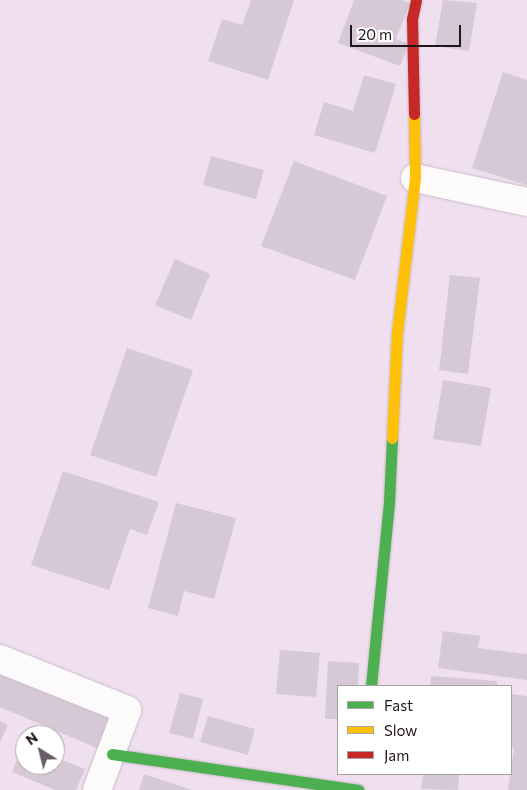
<!DOCTYPE html>
<style>
body{margin:0}
#map{position:relative;width:527px;height:790px;overflow:hidden;background:#f0dfee;font-family:Commissioner,sans-serif}
div>[style]{position:absolute}
.building>*{inset:0;background:#d6c9d5}
.roads{filter:drop-shadow(0 0 1px #c8bcc8) drop-shadow(0 0 1px #c8bcc8)}
.street>*{height:28px;margin:-14px;padding:0 14px;transform-origin:14px;border-radius:14px;background:#fdfafc}
.fast>*{height:11px;margin:-5.5px;padding:0 5.5px;transform-origin:5.5px;border-radius:5.5px;background:#4caf50}
.slow>*{height:11px;margin:-5.5px;padding:0 5.5px;transform-origin:5.5px;border-radius:5.5px;background:#ffc107}
.jam>*{height:11px;margin:-5.5px;padding:0 5.5px;transform-origin:5.5px;border-radius:5.5px;background:#c62828}
span{translate:-50% -50%;white-space:nowrap;text-align:center;line-height:1.15;-webkit-text-stroke:4px #fff;paint-order:stroke}
.legend{position:absolute;left:337px;top:685px;width:175px;height:90px;box-sizing:border-box;background:#fff;border:1px solid #a5a1a5;margin:0;padding:6px 9px;list-style:none;font-size:15px;color:#1f151f}
.legend li{display:flex;align-items:center;gap:10px;height:25px}
.legend b{width:25px;border:1px solid #a5a1a5}
.north{position:absolute;left:15px;top:725px;width:50px;height:50px;box-sizing:border-box;background:#fff;border:1px solid #a5a1a5;border-radius:50%;rotate:324deg;font-size:14px;font-weight:700;line-height:20px;text-align:center;color:#1f151f}
.north::after{content:'';display:block;margin:auto;width:18px;height:22px;background:#685c67;clip-path:polygon(50% 0,100% 100%,50% 72%,0 100%)}
.scale{position:absolute;left:350px;top:25px;width:111px;height:22px;box-sizing:border-box;border:2px solid #1f151f;border-top:0;padding-left:6px;font-size:15px;line-height:18px;white-space:nowrap;color:#1f151f;-webkit-text-stroke:4px #fff;paint-order:stroke}
</style>
<div id="map">
<div class="building">
<i style="clip-path:polygon(251px 0,294px 0,268px 80px,208px 61px,222px 19px,242px 25px)"></i>
<i style="clip-path:polygon(354px 0,401px 0,410px 3px,396px 39px,409px 44px,400px 66px,338px 43px)"></i>
<i style="clip-path:polygon(443px 0,477px 3px,469px 51px,435px 46px)"></i>
<i style="clip-path:polygon(503px 72px,527px 80px,527px 185px,472px 168px)"></i>
<i style="clip-path:polygon(364px 75px,396px 84px,375px 153px,314px 135px,324px 102px,353px 111px)"></i>
<i style="clip-path:polygon(211px 156px,264px 170px,256px 199px,203px 185px)"></i>
<i style="clip-path:polygon(294px 161px,387px 196px,355px 280px,261px 246px)"></i>
<i style="clip-path:polygon(175px 259px,210px 274px,191px 320px,155px 305px)"></i>
<i style="clip-path:polygon(450px 275px,480px 278px,468px 374px,439px 370px)"></i>
<i style="clip-path:polygon(127px 348px,193px 370px,156px 477px,90px 455px)"></i>
<i style="clip-path:polygon(443px 380px,491px 388px,481px 446px,433px 439px)"></i>
<i style="clip-path:polygon(63px 471px,159px 502px,147px 535px,130px 529px,109px 590px,31px 565px)"></i>
<i style="clip-path:polygon(176px 503px,236px 518px,214px 599px,184px 591px,178px 616px,148px 608px)"></i>
<i style="clip-path:polygon(443px 631px,480px 636px,478px 648px,527px 654px,527px 680px,438px 668px)"></i>
<i style="clip-path:polygon(280px 650px,320px 653px,316px 697px,276px 694px)"></i>
<i style="clip-path:polygon(328px 661px,359px 663px,358px 686px,338px 686px,338px 719px,325px 719px)"></i>
<i style="clip-path:polygon(0 672px,112px 719px,99px 749px,0 707px)"></i>
<i style="clip-path:polygon(431px 676px,497px 681px,497px 686px,430px 686px)"></i>
<i style="clip-path:polygon(180px 693px,203px 699px,193px 739px,169px 733px)"></i>
<i style="clip-path:polygon(511px 694px,527px 696px,527px 790px,508px 790px,514px 748px,511px 748px)"></i>
<i style="clip-path:polygon(208px 716px,255px 729px,248px 755px,200px 742px)"></i>
<i style="clip-path:polygon(0 721px,8px 725px,0 742px)"></i>
<i style="clip-path:polygon(25px 741px,25px 765px,55px 765px,55px 757px,85px 769px,76px 790px,55px 790px,12px 772px)"></i>
<i style="clip-path:polygon(144px 774px,192px 790px,139px 790px)"></i>
<i style="clip-path:polygon(423px 774px,459px 774px,458px 790px,421px 789px)"></i>
</div>
<div class="roads">
<div class="street">
<i style="left:415px;top:178px;width:115px;rotate:12.1deg"></i>
<i style="left:0;top:659px;width:137px;rotate:21.9deg"></i>
<i style="left:127px;top:710px;width:85px;rotate:110.6deg"></i>
</div>
<div class="fast">
<i style="left:371px;top:686px;width:185px;rotate:-84.4deg"></i>
<i style="left:389px;top:502px;width:64px;rotate:-87.3deg"></i>
<i style="left:112px;top:754px;width:249px;rotate:8.3deg"></i>
</div>
<div class="slow">
<i style="left:392px;top:438px;width:105px;rotate:-87.3deg"></i>
<i style="left:397px;top:333px;width:156px;rotate:-83.4deg"></i>
<i style="left:415px;top:178px;width:64px;rotate:-90.9deg"></i>
</div>
<div class="jam">
<i style="left:414px;top:114px;width:95px;rotate:-91.2deg"></i>
<i style="left:412px;top:19px;width:19px;rotate:-78deg"></i>
</div>
</div>
<ul class="legend">
<li><b style="height:6px;background:#4caf50"></b>Fast</li>
<li><b style="height:6px;background:#ffc107"></b>Slow</li>
<li><b style="height:6px;background:#c62828"></b>Jam</li>
</ul>
<div class="north">N</div>
<div class="scale">20 m</div>
</div>
